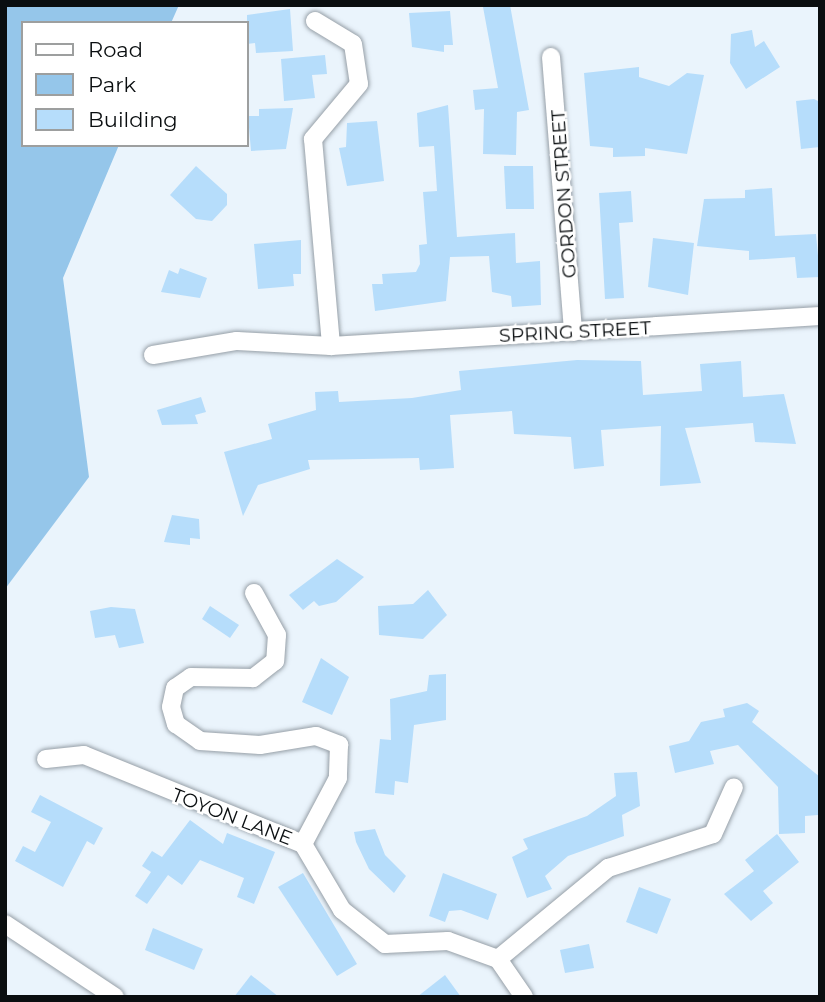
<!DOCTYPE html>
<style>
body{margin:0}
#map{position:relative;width:825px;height:1002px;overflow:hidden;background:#eaf4fc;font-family:Montserrat,sans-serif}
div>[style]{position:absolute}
.green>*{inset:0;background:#95c6ea}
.building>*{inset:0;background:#b6ddfb}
.roads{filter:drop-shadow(0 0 2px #969fa7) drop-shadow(0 0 2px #969fa7)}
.minor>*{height:18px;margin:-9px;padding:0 9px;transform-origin:9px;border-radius:9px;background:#fff}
span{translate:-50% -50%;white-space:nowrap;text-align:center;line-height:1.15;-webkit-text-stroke:5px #fff;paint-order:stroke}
.street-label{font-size:19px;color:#0a0e10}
.frame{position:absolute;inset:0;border:7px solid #0a0e10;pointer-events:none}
.legend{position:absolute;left:21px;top:21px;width:228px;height:126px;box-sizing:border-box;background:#fff;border:2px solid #9d9f9f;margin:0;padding:9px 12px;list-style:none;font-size:21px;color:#0a0e10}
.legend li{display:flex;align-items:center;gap:14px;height:35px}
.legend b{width:35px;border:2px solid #9d9f9f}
</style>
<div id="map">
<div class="green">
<i style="clip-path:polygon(5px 5px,179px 5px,171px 23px,23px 23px,23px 145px,119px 145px,63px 278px,89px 477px,5px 589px)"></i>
</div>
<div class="building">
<i style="clip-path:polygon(510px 5px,529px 110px,517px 112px,516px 155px,483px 154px,484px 109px,475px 110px,473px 90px,498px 88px,483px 7px)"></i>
<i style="clip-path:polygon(290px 9px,293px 51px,256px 53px,255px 43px,247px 44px,247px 15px)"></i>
<i style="clip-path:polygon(450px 11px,453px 45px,444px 45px,444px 52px,412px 47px,409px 13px)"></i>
<i style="clip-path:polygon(752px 30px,755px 47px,764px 41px,780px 67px,746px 89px,730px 63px,731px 34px)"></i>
<i style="clip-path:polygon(325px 55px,327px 74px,312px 75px,315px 98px,284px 101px,281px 59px)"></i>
<i style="clip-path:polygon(639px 67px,639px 77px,669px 86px,687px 73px,704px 75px,687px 154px,645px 148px,645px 156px,613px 157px,613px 148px,590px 146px,584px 73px)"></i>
<i style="clip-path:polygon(814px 99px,820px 102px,820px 147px,801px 149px,796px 101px)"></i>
<i style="clip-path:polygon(448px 105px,457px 237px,515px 233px,516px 263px,540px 261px,541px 305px,512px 307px,511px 296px,492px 292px,489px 256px,450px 257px,446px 301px,375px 311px,372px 284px,383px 284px,382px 274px,416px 272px,420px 264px,419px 245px,427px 244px,423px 192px,437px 191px,434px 146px,419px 147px,417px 113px)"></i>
<i style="clip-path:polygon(293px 108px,286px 149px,251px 151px,248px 116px,259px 116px,259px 109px)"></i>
<i style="clip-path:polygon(377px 121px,384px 181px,347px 186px,339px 148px,346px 147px,347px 123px)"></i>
<i style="clip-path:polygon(196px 166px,227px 194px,227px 205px,212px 221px,196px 219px,170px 195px)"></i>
<i style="clip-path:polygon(504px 166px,533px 166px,534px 209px,506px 209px)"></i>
<i style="clip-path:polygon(772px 188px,775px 236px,816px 234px,820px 277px,797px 278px,795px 257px,749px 260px,749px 251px,697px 246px,704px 199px,745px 198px,745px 190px)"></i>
<i style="clip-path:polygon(631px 191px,633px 222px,619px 223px,624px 298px,605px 299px,599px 193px)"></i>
<i style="clip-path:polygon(653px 238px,694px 243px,688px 295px,648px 287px)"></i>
<i style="clip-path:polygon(301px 240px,301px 274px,293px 274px,294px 286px,258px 289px,254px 244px)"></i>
<i style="clip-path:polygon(180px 268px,207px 278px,200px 298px,161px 292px,169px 270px,178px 274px)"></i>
<i style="clip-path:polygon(577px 360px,641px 361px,643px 395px,702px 391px,700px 364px,741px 361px,743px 397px,784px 394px,796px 444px,755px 442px,753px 423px,685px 428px,701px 483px,660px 486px,661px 426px,601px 430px,604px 466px,574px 469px,571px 437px,514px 434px,512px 411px,450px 415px,454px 468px,420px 470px,419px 458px,308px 460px,310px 469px,258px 485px,243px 516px,224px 452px,272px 439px,268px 424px,316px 410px,315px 392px,338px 391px,339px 402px,412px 398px,461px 390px,459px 371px)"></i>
<i style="clip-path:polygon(201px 397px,206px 412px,195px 415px,198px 424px,162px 425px,157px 410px)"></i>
<i style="clip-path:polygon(172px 515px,199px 519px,200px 539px,190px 538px,190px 545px,164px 542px)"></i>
<i style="clip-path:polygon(337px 559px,364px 577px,336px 602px,319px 606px,314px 601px,303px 610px,289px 595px)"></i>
<i style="clip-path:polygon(428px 590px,447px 615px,423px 639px,379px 635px,378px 606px,413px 604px)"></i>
<i style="clip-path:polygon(210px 606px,239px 625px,230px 638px,202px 619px)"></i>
<i style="clip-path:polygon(111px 607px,135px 609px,144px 643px,119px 648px,115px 635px,95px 638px,90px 611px)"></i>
<i style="clip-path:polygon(321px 658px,349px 677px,332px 715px,302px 702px)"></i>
<i style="clip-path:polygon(446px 674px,446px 720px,414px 725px,408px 783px,395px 781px,394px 795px,375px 793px,380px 739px,391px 740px,390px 699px,427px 691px,429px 675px)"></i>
<i style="clip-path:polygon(747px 703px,759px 711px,752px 722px,820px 777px,818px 815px,805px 816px,805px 833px,779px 834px,778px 787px,738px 745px,710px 751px,714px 764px,675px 773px,669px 746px,689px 741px,701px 722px,725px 717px,723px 709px)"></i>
<i style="clip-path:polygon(637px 772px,640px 806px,622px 815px,624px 836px,568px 856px,545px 876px,552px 889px,527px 898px,512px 857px,528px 849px,523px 839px,587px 816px,616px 796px,614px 773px)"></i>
<i style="clip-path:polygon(40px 795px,103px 828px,94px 845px,87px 841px,63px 887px,15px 861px,23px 846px,35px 852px,51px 822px,31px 812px)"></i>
<i style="clip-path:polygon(190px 820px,223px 844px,227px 833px,275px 852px,254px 904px,237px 897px,244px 878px,200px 860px,182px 885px,168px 875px,147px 904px,135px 896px,151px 872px,142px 866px,152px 851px,162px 857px)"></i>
<i style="clip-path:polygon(375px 829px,385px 855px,406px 876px,394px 893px,369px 869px,356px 842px,354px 832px)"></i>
<i style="clip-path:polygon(777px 834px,799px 862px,763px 891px,773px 903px,751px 921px,724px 894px,754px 871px,745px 860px)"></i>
<i style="clip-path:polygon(303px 873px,357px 964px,337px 976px,278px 887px)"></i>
<i style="clip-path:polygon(443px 873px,497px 894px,488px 920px,461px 910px,449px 911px,445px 922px,429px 916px)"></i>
<i style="clip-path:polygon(639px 887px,671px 899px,657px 934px,626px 922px)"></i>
<i style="clip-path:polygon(153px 928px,203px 949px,194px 970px,145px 950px)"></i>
<i style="clip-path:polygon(589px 944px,594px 968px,565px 973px,560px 950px)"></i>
<i style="clip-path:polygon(251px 975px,279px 997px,234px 997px)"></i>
<i style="clip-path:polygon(445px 975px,461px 997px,417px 997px)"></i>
</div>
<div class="roads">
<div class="minor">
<i style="left:315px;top:21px;width:44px;rotate:31.2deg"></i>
<i style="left:353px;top:44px;width:40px;rotate:81.5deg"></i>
<i style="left:359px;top:84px;width:72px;rotate:129.9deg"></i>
<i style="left:313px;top:139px;width:208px;rotate:85deg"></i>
<i style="left:551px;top:57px;width:276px;rotate:85.4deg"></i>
<i style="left:153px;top:355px;width:85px;rotate:-9.5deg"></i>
<i style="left:237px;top:341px;width:94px;rotate:3deg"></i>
<i style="left:331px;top:346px;width:490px;rotate:-3.5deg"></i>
<i style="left:254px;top:593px;width:48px;rotate:61.3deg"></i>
<i style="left:277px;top:635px;width:26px;rotate:94deg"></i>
<i style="left:275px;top:661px;width:28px;rotate:142deg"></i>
<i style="left:253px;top:678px;width:62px;rotate:-179.1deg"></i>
<i style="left:191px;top:677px;width:19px;rotate:145deg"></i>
<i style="left:175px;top:688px;width:19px;rotate:102deg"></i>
<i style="left:171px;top:707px;width:18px;rotate:74deg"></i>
<i style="left:176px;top:724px;width:29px;rotate:35deg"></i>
<i style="left:200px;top:741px;width:60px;rotate:3.8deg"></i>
<i style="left:260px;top:745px;width:57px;rotate:-9.1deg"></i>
<i style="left:316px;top:736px;width:25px;rotate:21deg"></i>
<i style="left:339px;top:745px;width:33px;rotate:92deg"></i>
<i style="left:338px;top:778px;width:75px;rotate:117.9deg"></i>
<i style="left:46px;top:759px;width:38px;rotate:-6deg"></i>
<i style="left:84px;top:755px;width:236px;rotate:22.1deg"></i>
<i style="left:303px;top:844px;width:77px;rotate:59.4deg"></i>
<i style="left:342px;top:910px;width:55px;rotate:38.3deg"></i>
<i style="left:385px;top:944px;width:63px;rotate:-2.7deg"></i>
<i style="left:448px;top:941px;width:53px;rotate:19.8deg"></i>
<i style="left:498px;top:959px;width:46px;rotate:55.6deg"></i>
<i style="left:5px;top:924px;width:132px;rotate:33.6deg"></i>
<i style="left:498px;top:959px;width:143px;rotate:-39.6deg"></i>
<i style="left:608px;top:868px;width:110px;rotate:-17.9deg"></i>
<i style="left:713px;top:834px;width:51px;rotate:-65.9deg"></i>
</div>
</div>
<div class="street-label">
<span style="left:564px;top:194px;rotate:-94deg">GORDON STREET</span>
<span style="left:575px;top:332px;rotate:-3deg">SPRING STREET</span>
<span style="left:232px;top:817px;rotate:21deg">TOYON LANE</span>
</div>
<div class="frame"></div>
<ul class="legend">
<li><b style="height:9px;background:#fff"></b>Road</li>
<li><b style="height:19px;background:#95c6ea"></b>Park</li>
<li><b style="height:19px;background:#b6ddfb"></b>Building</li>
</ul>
</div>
